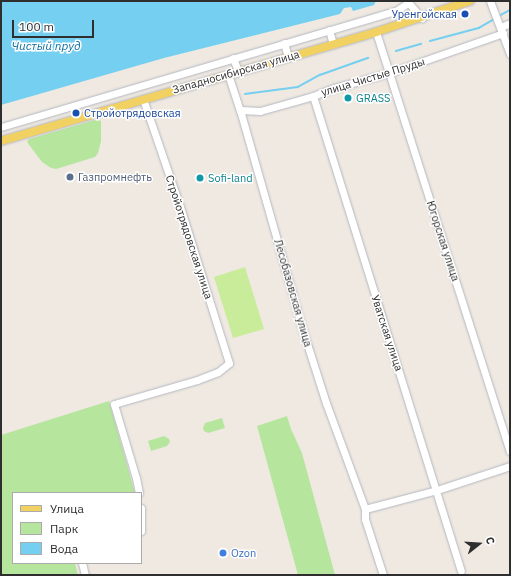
<!DOCTYPE html>
<meta charset="utf-8">
<style>
body{margin:0}
#map{position:relative;width:511px;height:576px;overflow:hidden;background:#efe9e1;font-family:"IBM Plex Sans",sans-serif}
div>[style]{position:absolute}
.green>*{inset:0;background:#b6e59e}
.pitch>*{inset:0;background:#c9ec9a}
.water>*{inset:0;background:#75cff0}
.stream>*{height:1.5px;margin:-0.75px;padding:0 0.75px;transform-origin:0.75px;border-radius:0.75px;background:#75cff0}
.roads{filter:drop-shadow(0 0 1px #b4b7c1) drop-shadow(0 0 1px #b4b7c1)}
.minor>*{height:7px;margin:-3.5px;padding:0 3.5px;transform-origin:3.5px;border-radius:3.5px;background:#fff}
.major>*{height:8px;margin:-4px;padding:0 4px;transform-origin:4px;border-radius:4px;background:#f2d163}
.dots>*{width:11px;height:11px;translate:-50% -50%;box-sizing:border-box;border:2px solid #fff;border-radius:50%}
span{translate:-50% -50%;white-space:nowrap;text-align:center;line-height:1.15;-webkit-text-stroke:3px #fff;paint-order:stroke}
.transit-label{font-size:11px;color:#164399}
.right{translate:-100% -50%;text-align:right}
.left{translate:0 -50%;text-align:left}
.street-label{font-size:11px;color:#2e2e2e}
.culture-label{font-size:11px;color:#0d838f}
.service-label{font-size:11px;color:#4e5e75}
.shop-label{font-size:11px;color:#366cbe}
.water-label{font-size:12px;color:#0d6fa3;font-style:italic}
.frame{position:absolute;inset:0;border:2px solid #2e2e2e;pointer-events:none}
.legend{position:absolute;left:12px;top:492px;width:130px;height:72px;box-sizing:border-box;background:#fff;border:1px solid #ababab;margin:0;padding:5px 7px;list-style:none;font-size:12px;color:#2e2e2e}
.legend li{display:flex;align-items:center;gap:8px;height:20px}
.legend b{width:20px;border:1px solid #ababab}
.north{position:absolute;left:459px;top:524px;width:40px;height:40px;-webkit-text-stroke:3px #fff;paint-order:stroke;rotate:73deg;font-size:11px;font-weight:700;line-height:16px;text-align:center;color:#2e2e2e}
.north::after{content:'';display:block;margin:auto;width:14px;height:18px;background:#2e2e2e;clip-path:polygon(50% 0,100% 100%,50% 72%,0 100%)}
.scale{position:absolute;left:12px;top:20px;width:82px;height:18px;box-sizing:border-box;border:2px solid #2e2e2e;border-top:0;padding-left:5px;font-size:12px;line-height:14px;white-space:nowrap;color:#2e2e2e;-webkit-text-stroke:3px #fff;paint-order:stroke}
</style>
<div id="map">
<div class="green">
<i style="clip-path:polygon(98px 119px,101px 121px,101px 141px,98px 153px,95px 157px,56px 169px,51px 168px,42px 162px,27px 142px,29px 139px)"></i>
<i style="clip-path:polygon(109px 401px,135px 493px,13px 493px,13px 563px,75px 563px,78px 575px,1px 575px,1px 435px)"></i>
<i style="clip-path:polygon(287px 416px,291px 429px,302px 453px,335px 575px,298px 575px,257px 426px)"></i>
<i style="clip-path:polygon(222px 418px,225px 428px,208px 433px,204px 431px,203px 428px,205px 423px)"></i>
<i style="clip-path:polygon(164px 436px,169px 439px,170px 442px,167px 446px,151px 451px,148px 441px)"></i>
</div>
<div class="pitch">
<i style="clip-path:polygon(245px 267px,264px 329px,233px 338px,214px 277px)"></i>
</div>
<div class="water">
<i style="clip-path:polygon(1px 1px,376px 1px,374px 5px,353px 11px,351px 7px,344px 8px,340px 14px,164px 58px,1px 105px)"></i>
</div>
<div class="stream">
<i style="left:501px;top:15px;width:10px;rotate:-29deg"></i>
<i style="left:430px;top:41px;width:51px;rotate:-14.9deg"></i>
<i style="left:479px;top:28px;width:16px;rotate:-30deg"></i>
<i style="left:396px;top:51px;width:26px;rotate:-16deg"></i>
<i style="left:245px;top:94px;width:53px;rotate:-7.5deg"></i>
<i style="left:298px;top:87px;width:25px;rotate:-29deg"></i>
<i style="left:320px;top:75px;width:51px;rotate:-19.5deg"></i>
</div>
<div class="roads">
<div class="minor">
<i style="left:407px;top:1px;width:23px;rotate:49deg"></i>
<i style="left:490px;top:1px;width:57px;rotate:69.3deg"></i>
<i style="left:501px;top:27px;width:10px;rotate:-24deg"></i>
<i style="left:329px;top:30px;width:15px;rotate:74deg"></i>
<i style="left:376px;top:32px;width:440px;rotate:72.3deg"></i>
<i style="left:284px;top:43px;width:15px;rotate:74deg"></i>
<i style="left:233px;top:58px;width:14px;rotate:69deg"></i>
<i style="left:228px;top:74px;width:38px;rotate:72deg"></i>
<i style="left:240px;top:110px;width:230px;rotate:74.1deg"></i>
<i style="left:303px;top:331px;width:76px;rotate:72.3deg"></i>
<i style="left:326px;top:403px;width:113px;rotate:69.8deg"></i>
<i style="left:365px;top:509px;width:10px;rotate:90deg"></i>
<i style="left:365px;top:519px;width:59px;rotate:72.2deg"></i>
<i style="left:313px;top:96px;width:497px;rotate:72.7deg"></i>
<i style="left:240px;top:110px;width:20px;rotate:3deg"></i>
<i style="left:260px;top:111px;width:55px;rotate:-15.8deg"></i>
<i style="left:313px;top:96px;width:22px;rotate:-21deg"></i>
<i style="left:334px;top:88px;width:57px;rotate:-15.3deg"></i>
<i style="left:389px;top:73px;width:121px;rotate:-19.3deg"></i>
<i style="left:1px;top:127px;width:412px;rotate:-16.4deg"></i>
<i style="left:396px;top:11px;width:14px;rotate:-34deg"></i>
<i style="left:139px;top:493px;width:15px;rotate:-101deg"></i>
<i style="left:136px;top:478px;width:77px;rotate:-106.6deg"></i>
<i style="left:114px;top:404px;width:86px;rotate:-16.1deg"></i>
<i style="left:197px;top:380px;width:22px;rotate:-21deg"></i>
<i style="left:218px;top:372px;width:14px;rotate:-39deg"></i>
<i style="left:229px;top:363px;width:164px;rotate:-107.4deg"></i>
<i style="left:180px;top:207px;width:114px;rotate:-108.9deg"></i>
<i style="left:141px;top:508px;width:23px;rotate:90deg"></i>
<i style="left:365px;top:509px;width:74px;rotate:-14.8deg"></i>
<i style="left:437px;top:490px;width:77px;rotate:-18.2deg"></i>
<i style="left:82px;top:563px;width:12px;rotate:76deg"></i>
</div>
<div class="major">
<i style="left:1px;top:141px;width:391px;rotate:-16.2deg"></i>
<i style="left:376px;top:32px;width:99px;rotate:-18.3deg"></i>
</div>
</div>
<div class="dots">
<i style="left:465px;top:14px;background:#1a4fb4"></i>
<i style="left:348px;top:98px;background:#0f9aa8"></i>
<i style="left:76px;top:113px;background:#1a4fb4"></i>
<i style="left:70px;top:177px;background:#5c6f8a"></i>
<i style="left:200px;top:178px;background:#0f9aa8"></i>
<i style="left:223px;top:553px;background:#3f7fe0"></i>
</div>
<div class="transit-label">
<span class="right" style="left:457px;top:14px">Уренгойская</span>
<span class="left" style="left:84px;top:113px">Стройотрядовская</span>
</div>
<div class="street-label">
<span style="left:236px;top:72px;rotate:-16deg">Западносибирская улица</span>
<span style="left:373px;top:77px;rotate:-17deg">улица Чистые Пруды</span>
<span style="left:189px;top:237px;rotate:72deg">Стройотрядовская улица</span>
<span style="left:443px;top:241px;rotate:72deg">Югорская улица</span>
<span style="left:293px;top:293px;rotate:74deg">Лесобазовская улица</span>
<span style="left:387px;top:333px;rotate:72deg">Уватская улица</span>
</div>
<div class="culture-label">
<span class="left" style="left:356px;top:98px">GRASS</span>
<span class="left" style="left:208px;top:178px">Sofi-land</span>
</div>
<div class="service-label">
<span class="left" style="left:78px;top:177px">Газпромнефть</span>
</div>
<div class="shop-label">
<span class="left" style="left:231px;top:553px">Ozon</span>
</div>
<div class="water-label">
<span style="left:46px;top:46px">Чистый пруд</span>
</div>
<div class="frame"></div>
<ul class="legend">
<li><b style="height:5px;background:#f2d163"></b>Улица</li>
<li><b style="height:11px;background:#b6e59e"></b>Парк</li>
<li><b style="height:11px;background:#75cff0"></b>Вода</li>
</ul>
<div class="north">С</div>
<div class="scale">100 m</div>
</div>
